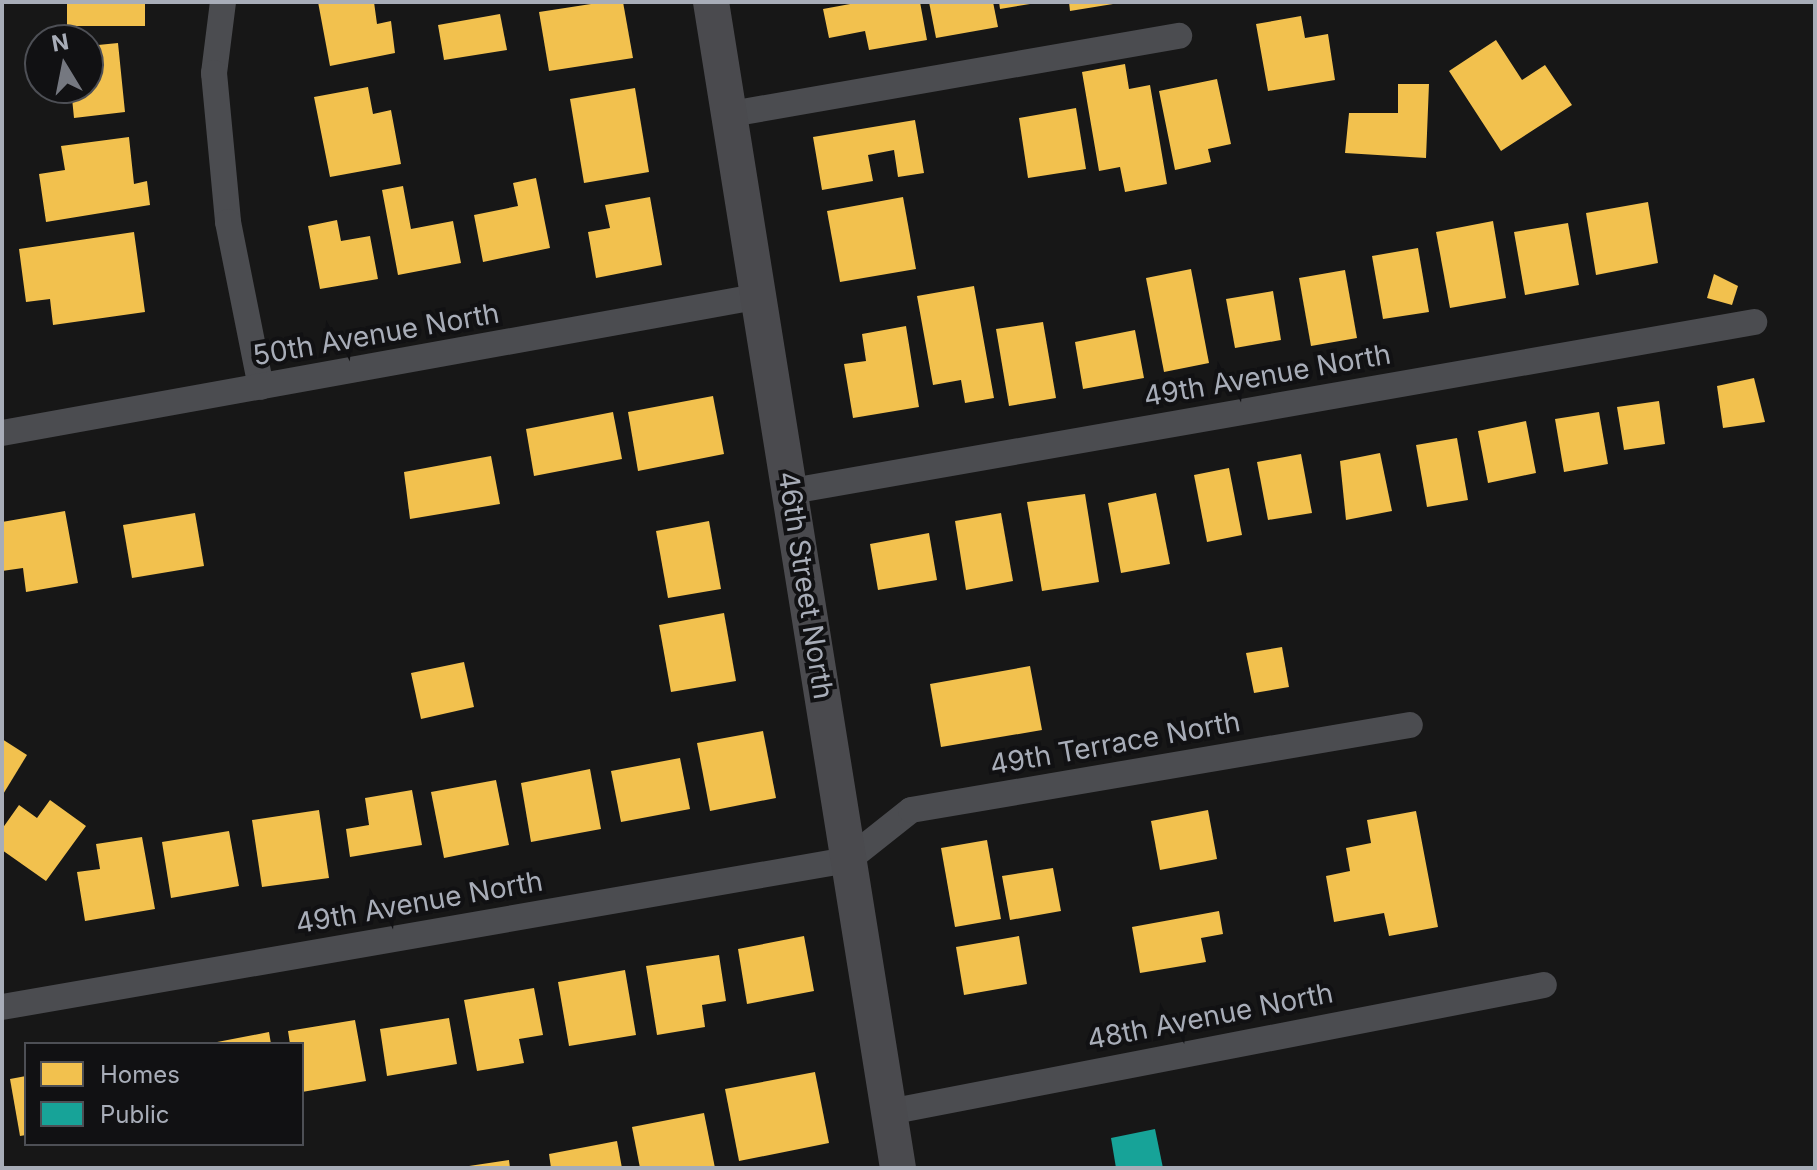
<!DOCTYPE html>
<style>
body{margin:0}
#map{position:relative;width:1817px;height:1170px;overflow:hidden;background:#171717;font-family:Inter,sans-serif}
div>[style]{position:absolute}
.homes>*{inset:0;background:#f2c14e}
.public>*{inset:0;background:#17a398}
.street>*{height:26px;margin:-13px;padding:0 13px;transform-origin:13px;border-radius:13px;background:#4b4c50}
.secondary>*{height:36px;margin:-18px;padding:0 18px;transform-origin:18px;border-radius:18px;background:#4a4a4e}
span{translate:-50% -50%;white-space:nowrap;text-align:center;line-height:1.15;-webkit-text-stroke:8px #111113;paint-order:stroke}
.street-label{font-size:28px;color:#a8adb8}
.frame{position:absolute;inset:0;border:4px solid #a8adb8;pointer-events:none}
.legend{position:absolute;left:24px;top:1042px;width:280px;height:104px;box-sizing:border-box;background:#111113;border:2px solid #4d4f55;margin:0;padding:10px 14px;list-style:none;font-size:24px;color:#a8adb8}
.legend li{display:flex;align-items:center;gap:16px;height:40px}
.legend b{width:40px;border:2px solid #4d4f55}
.north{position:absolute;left:24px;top:24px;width:80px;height:80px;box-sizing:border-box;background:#111113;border:2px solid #4d4f55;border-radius:50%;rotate:350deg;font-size:22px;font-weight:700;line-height:32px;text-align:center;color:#a8adb8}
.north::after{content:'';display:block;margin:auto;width:28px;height:36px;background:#757880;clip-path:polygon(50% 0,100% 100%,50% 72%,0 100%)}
</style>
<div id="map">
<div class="homes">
<i style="clip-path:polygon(67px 2px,145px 2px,145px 26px,67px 26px)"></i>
<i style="clip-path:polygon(318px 2px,374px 2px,377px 24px,391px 21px,395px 53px,330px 66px)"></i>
<i style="clip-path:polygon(604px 2px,623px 2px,633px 58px,549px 71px,539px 12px)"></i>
<i style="clip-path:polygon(861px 2px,920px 2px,927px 40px,869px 50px,865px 31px,829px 38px,823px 9px)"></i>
<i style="clip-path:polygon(929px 2px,993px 2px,998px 27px,936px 38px)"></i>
<i style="clip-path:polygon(999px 2px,1030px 2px,1030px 4px,1000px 9px)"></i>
<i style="clip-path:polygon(1069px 2px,1113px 2px,1113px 4px,1070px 11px)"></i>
<i style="clip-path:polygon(500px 14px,507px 50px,444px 60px,438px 25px)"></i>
<i style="clip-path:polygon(1301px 16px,1305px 38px,1328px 34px,1335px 80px,1268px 91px,1256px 24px)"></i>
<i style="clip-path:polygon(1496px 40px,1522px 80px,1545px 65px,1572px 105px,1501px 151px,1449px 71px)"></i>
<i style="clip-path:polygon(118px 43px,125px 112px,74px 118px,71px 88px,88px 88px,88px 46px)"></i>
<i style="clip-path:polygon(1125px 64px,1129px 89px,1150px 85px,1167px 184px,1125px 192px,1120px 167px,1099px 171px,1082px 72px)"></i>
<i style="clip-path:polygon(1217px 79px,1231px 144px,1208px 149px,1211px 162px,1175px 170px,1159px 91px)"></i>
<i style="clip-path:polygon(1398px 84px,1429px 84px,1426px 158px,1345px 153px,1349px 113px,1398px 113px)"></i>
<i style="clip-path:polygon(368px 87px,373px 114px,391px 110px,401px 164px,330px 177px,314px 97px)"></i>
<i style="clip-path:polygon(635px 88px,649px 172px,584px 183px,570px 99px)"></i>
<i style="clip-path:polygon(1076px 108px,1086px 169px,1028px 178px,1019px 118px)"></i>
<i style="clip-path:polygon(915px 120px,924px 173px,898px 177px,894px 150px,868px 155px,873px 181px,822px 190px,813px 137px)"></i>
<i style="clip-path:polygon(129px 137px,134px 184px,147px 181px,150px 205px,46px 222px,39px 174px,65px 170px,61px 146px)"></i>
<i style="clip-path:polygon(536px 178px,550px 248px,483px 262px,474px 215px,518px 206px,513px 183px)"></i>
<i style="clip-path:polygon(403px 186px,411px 229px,453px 221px,461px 263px,398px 275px,382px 190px)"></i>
<i style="clip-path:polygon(650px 197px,662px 265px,596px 278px,588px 232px,610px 228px,605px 205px)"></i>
<i style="clip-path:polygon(903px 197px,916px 269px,840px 282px,827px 211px)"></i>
<i style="clip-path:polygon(1648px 202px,1658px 263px,1596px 275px,1586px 213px)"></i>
<i style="clip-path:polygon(337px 220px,341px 241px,370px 236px,378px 279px,320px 289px,308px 226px)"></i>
<i style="clip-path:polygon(1493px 221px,1506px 298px,1450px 308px,1436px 232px)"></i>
<i style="clip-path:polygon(1568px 223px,1579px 285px,1525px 295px,1514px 232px)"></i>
<i style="clip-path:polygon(134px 232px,145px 312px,53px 325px,50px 299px,26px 302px,19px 249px)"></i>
<i style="clip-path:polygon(1418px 248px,1429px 312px,1383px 319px,1372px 256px)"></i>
<i style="clip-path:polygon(1191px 269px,1209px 363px,1164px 372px,1146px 278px)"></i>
<i style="clip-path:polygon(1345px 270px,1357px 338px,1311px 346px,1299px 278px)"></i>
<i style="clip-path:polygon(1714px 274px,1738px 286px,1732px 305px,1707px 298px)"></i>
<i style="clip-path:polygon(974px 286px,994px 398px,965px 403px,961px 380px,933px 385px,917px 296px)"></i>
<i style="clip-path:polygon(1273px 291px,1281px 340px,1235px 348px,1226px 299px)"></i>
<i style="clip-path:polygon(1043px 322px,1056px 398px,1009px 406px,996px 329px)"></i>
<i style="clip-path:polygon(906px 326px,919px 407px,853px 418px,844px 364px,866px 361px,862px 334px)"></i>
<i style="clip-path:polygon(1135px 330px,1144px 378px,1083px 389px,1075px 342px)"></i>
<i style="clip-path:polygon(1754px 378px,1765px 422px,1723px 428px,1717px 386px)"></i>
<i style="clip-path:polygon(713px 396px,724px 454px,638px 471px,628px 412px)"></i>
<i style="clip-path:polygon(1659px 401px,1665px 444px,1624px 450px,1617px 407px)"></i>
<i style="clip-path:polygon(613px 412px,622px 459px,534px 476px,526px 429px)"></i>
<i style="clip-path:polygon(1599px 412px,1608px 464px,1564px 472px,1555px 419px)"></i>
<i style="clip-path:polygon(1526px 421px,1536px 473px,1488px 483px,1478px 431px)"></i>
<i style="clip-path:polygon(1457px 438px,1468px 500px,1427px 507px,1416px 445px)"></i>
<i style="clip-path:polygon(1380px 453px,1392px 511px,1346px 520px,1340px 461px)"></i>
<i style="clip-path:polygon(1301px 454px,1312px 513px,1268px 520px,1257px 462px)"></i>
<i style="clip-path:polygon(491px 456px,500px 504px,410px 519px,404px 472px)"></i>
<i style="clip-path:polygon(1229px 468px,1242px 535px,1207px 542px,1194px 475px)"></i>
<i style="clip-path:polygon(1156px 493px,1170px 564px,1121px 573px,1108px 503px)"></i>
<i style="clip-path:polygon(1085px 494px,1099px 582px,1042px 591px,1027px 502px)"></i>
<i style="clip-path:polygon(65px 511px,78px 583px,26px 592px,23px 568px,2px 571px,2px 522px)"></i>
<i style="clip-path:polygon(195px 513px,204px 566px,132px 578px,123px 525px)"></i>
<i style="clip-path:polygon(1001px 513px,1013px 581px,966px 590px,955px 521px)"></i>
<i style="clip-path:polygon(709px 521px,721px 589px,668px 598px,656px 531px)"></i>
<i style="clip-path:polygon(929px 533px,937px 580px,878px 590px,870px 544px)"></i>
<i style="clip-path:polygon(724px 613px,736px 681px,671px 692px,659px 625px)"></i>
<i style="clip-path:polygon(1282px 647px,1289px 687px,1254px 693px,1246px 653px)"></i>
<i style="clip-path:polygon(464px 662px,474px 707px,421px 719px,411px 673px)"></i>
<i style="clip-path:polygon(1030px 666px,1042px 730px,941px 747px,930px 684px)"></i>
<i style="clip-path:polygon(763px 731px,776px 798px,710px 811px,697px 743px)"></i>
<i style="clip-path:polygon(2px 739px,27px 755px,2px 796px)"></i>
<i style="clip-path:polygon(680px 758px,690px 809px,621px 822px,611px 771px)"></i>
<i style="clip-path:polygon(590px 769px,601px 829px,531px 842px,521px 783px)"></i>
<i style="clip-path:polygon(496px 780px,509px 845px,444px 858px,431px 792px)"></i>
<i style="clip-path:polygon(412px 790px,422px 845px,350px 857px,346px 829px,369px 825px,365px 798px)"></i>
<i style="clip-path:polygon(50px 800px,86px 826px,46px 881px,2px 850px,2px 829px,19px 805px,37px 818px)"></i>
<i style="clip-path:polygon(319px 810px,329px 878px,262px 887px,252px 820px)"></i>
<i style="clip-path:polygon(1208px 810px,1217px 859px,1160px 870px,1151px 821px)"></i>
<i style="clip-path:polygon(1416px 811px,1438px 927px,1389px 936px,1384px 913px,1334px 922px,1326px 876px,1350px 871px,1346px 848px,1371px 843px,1367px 820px)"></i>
<i style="clip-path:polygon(229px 831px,239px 886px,171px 898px,162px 842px)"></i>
<i style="clip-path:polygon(142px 837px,155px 909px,85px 921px,77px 872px,100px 869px,96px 844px)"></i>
<i style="clip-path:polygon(987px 840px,1001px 919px,955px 927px,941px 848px)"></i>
<i style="clip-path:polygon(1053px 868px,1061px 911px,1010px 920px,1002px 876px)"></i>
<i style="clip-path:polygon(1219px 911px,1223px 934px,1201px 938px,1206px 962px,1140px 973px,1132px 927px)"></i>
<i style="clip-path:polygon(804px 936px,814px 991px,747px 1004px,738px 949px)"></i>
<i style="clip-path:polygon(1019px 936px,1027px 984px,964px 995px,956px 947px)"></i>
<i style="clip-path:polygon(719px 955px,726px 1001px,702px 1005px,705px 1027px,657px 1035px,646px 966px)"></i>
<i style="clip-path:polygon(625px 970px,636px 1035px,569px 1046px,558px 982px)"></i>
<i style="clip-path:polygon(534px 988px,543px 1035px,519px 1039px,524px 1063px,477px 1071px,464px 1000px)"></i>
<i style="clip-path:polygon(449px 1018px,457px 1064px,387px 1076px,380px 1029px)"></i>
<i style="clip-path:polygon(355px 1020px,366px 1081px,302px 1092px,302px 1044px,290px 1044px,288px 1031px)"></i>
<i style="clip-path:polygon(269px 1032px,271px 1044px,212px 1044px,212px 1043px)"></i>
<i style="clip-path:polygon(815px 1072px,829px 1143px,739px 1161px,725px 1089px)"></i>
<i style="clip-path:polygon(26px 1076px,26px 1135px,20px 1136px,10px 1079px)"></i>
<i style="clip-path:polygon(704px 1113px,715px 1168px,640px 1168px,632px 1127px)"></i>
<i style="clip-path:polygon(617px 1141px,622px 1168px,551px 1168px,549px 1154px)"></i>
<i style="clip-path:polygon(509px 1160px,510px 1168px,470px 1168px,469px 1166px)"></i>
</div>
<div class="public">
<i style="clip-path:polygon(1155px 1129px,1163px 1168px,1116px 1168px,1111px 1138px)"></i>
</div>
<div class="street">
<i style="left:223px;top:2px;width:72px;rotate:97.2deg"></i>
<i style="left:214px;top:73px;width:150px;rotate:84.6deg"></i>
<i style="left:228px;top:222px;width:168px;rotate:78.7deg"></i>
<i style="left:731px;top:114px;width:455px;rotate:-9.9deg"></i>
<i style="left:2px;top:433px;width:771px;rotate:-10.23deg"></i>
<i style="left:792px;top:491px;width:977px;rotate:-9.96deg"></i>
<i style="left:2px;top:1007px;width:859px;rotate:-9.86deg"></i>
<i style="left:848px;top:860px;width:80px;rotate:-38.4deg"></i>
<i style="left:911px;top:810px;width:506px;rotate:-9.67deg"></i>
<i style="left:889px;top:1112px;width:667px;rotate:-10.97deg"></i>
</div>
<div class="secondary">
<i style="left:711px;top:2px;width:1181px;rotate:80.89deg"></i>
</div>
<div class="street-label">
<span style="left:376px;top:334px;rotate:-10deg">50th Avenue North</span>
<span style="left:1267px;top:375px;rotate:-10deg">49th Avenue North</span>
<span style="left:806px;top:585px;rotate:81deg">46th Street North</span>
<span style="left:1115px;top:743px;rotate:-10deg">49th Terrace North</span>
<span style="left:419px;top:902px;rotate:-10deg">49th Avenue North</span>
<span style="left:1210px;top:1016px;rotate:-11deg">48th Avenue North</span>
</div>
<div class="frame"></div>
<ul class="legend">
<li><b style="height:22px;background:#f2c14e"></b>Homes</li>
<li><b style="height:22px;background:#17a398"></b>Public</li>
</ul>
<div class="north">N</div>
</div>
